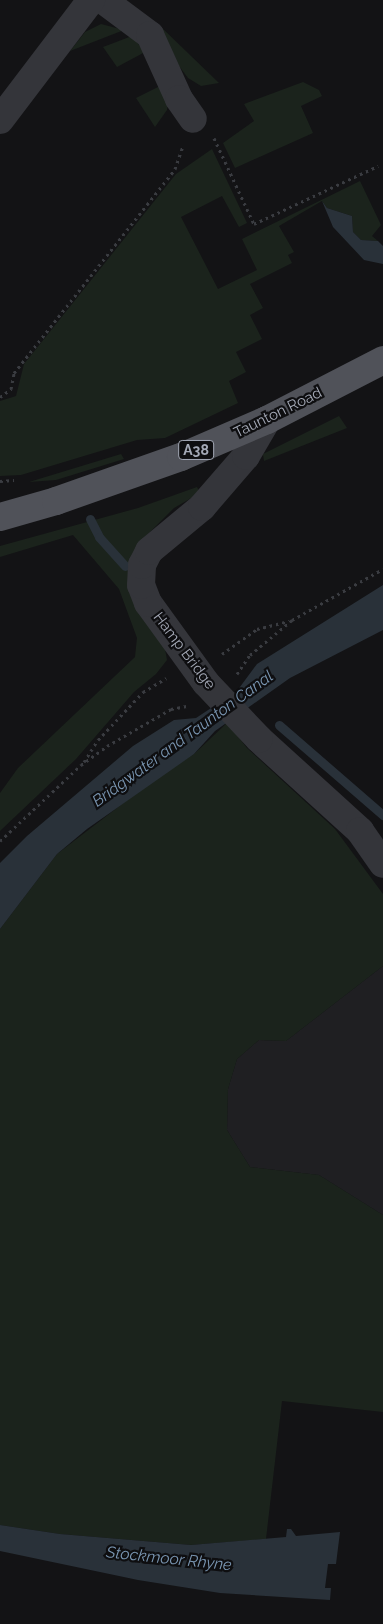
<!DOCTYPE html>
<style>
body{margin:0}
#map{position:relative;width:383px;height:1624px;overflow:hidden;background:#131315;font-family:Raleway,sans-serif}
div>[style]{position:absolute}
.built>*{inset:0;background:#1f1f22}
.green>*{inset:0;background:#1b231c}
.water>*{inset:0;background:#293139}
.stream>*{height:9px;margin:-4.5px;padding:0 4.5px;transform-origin:4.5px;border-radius:4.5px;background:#293139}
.path>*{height:3px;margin-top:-1.5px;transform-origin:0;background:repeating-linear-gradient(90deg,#3a3c41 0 2.5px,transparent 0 6.5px)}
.minor>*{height:28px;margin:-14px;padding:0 14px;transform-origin:14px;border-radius:14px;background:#34353a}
.major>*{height:28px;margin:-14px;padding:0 14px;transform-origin:14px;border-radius:14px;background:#505259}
.minor-bridge>*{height:28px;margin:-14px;padding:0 14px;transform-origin:14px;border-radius:14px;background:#34353a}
span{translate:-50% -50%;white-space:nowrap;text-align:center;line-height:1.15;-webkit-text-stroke:4.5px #0e0e10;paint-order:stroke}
.shield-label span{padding:1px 4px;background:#0e0e10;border:1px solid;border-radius:4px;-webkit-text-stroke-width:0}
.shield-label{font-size:14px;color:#a4a9b6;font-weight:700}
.street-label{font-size:15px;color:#a4a9b6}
.water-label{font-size:16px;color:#7a96b2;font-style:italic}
</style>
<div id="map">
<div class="built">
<i style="clip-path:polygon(383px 966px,383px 1215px,319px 1175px,250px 1167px,227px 1130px,228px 1089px,237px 1059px,259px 1040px,286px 1041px)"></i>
</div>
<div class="green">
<i style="clip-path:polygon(101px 24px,124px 30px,70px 51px,85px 32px)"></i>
<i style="clip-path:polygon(160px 26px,219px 83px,201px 86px,188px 78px,179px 66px)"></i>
<i style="clip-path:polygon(132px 36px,145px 52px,117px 67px,103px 47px)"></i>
<i style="clip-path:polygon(303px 82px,319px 90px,322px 96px,301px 106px,313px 133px,235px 168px,223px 143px,254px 121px,244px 104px)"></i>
<i style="clip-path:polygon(160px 86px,168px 103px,167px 110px,155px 127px,136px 98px)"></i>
<i style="clip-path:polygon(212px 149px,247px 223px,239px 227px,222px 196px,181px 217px,218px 289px,257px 270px,242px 239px,360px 181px,381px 225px,372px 236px,378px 241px,361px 240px,353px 232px,352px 216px,327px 208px,322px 201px,279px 226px,294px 252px,288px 255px,292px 263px,250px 284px,263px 308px,250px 315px,262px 339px,236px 352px,246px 372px,229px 381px,238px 403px,165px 438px,137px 440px,21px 475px,0 476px,0 401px,16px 396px,24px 364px,176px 174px)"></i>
<i style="clip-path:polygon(339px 416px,347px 428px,264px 461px,263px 454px)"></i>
<i style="clip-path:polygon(121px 454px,124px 459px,56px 480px,29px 482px)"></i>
<i style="clip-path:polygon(197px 487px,200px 493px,174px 508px,145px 537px,167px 660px,156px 674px,134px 692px,76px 759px,0 831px,0 793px,18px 768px,135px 657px,137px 638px,119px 589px,73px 535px,0 557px,0 546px,138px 508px)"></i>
<i style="clip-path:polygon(227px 723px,247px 748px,335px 829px,383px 894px,383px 966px,286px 1041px,259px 1040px,237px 1059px,228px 1089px,227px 1130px,250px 1167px,319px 1175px,383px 1215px,383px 1412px,282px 1401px,266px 1539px,191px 1545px,60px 1534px,0 1525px,0 929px,57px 854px,160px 775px,194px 754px)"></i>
</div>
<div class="water">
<i style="clip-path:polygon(322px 201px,327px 208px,352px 216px,353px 232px,361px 240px,378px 241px,383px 246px,383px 264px,364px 260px,333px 227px)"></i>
<i style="clip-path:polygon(383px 585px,383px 630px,290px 678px,215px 731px,194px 754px,87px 829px,57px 854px,0 929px,0 863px,27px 836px,133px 746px,174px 720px,196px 718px,237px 691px,257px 664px)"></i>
<i style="clip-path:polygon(0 1525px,60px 1534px,191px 1545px,286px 1537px,287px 1529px,291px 1529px,296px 1536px,340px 1532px,336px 1564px,328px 1564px,325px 1588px,331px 1588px,330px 1600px,220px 1593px,138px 1580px,0 1551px)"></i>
</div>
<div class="stream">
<i style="left:90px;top:519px;width:20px;rotate:63deg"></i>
<i style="left:99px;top:537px;width:39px;rotate:48deg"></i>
<i style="left:279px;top:725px;width:138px;rotate:40.9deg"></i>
</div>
<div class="path">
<i style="left:214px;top:138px;width:95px;rotate:65.1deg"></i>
<i style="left:254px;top:224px;width:137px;rotate:-25.1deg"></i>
<i style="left:0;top:397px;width:14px;rotate:-36deg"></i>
<i style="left:11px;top:389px;width:16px;rotate:-79deg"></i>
<i style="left:14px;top:373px;width:260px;rotate:-51.7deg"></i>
<i style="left:175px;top:169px;width:24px;rotate:-71deg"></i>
<i style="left:0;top:481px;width:14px;rotate:-4deg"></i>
<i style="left:222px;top:654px;width:43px;rotate:-35.5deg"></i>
<i style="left:257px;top:629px;width:33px;rotate:-14deg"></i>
<i style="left:237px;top:674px;width:23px;rotate:-56deg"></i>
<i style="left:250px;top:655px;width:55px;rotate:-39.8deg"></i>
<i style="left:292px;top:620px;width:104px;rotate:-29.3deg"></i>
<i style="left:84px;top:762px;width:26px;rotate:-58deg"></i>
<i style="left:98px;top:740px;width:66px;rotate:-46.8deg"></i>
<i style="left:143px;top:692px;width:27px;rotate:-31deg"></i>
<i style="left:0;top:841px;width:111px;rotate:-43.2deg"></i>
<i style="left:81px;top:765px;width:32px;rotate:-36deg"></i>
<i style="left:107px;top:746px;width:74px;rotate:-30deg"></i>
<i style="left:171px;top:709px;width:16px;rotate:-11deg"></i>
</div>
<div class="minor">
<i style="left:103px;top:0;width:59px;rotate:36.7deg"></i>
<i style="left:150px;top:35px;width:70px;rotate:65.6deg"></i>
<i style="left:179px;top:99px;width:24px;rotate:55deg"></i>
<i style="left:0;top:120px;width:151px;rotate:-52.8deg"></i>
<i style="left:206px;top:683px;width:99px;rotate:-125.9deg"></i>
<i style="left:148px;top:603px;width:19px;rotate:-111deg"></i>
<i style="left:141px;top:585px;width:20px;rotate:-87deg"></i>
<i style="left:142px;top:565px;width:16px;rotate:-63deg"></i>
<i style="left:149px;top:551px;width:69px;rotate:-39.7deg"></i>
<i style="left:202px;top:507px;width:67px;rotate:-49.2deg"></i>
<i style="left:246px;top:456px;width:42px;rotate:-59.7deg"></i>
<i style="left:259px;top:739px;width:137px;rotate:42.3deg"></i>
<i style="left:360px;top:831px;width:40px;rotate:55.1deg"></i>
</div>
<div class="major">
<i style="left:0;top:517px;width:58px;rotate:-15.9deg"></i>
<i style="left:56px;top:501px;width:133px;rotate:-19.4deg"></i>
<i style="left:181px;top:457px;width:94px;rotate:-23.3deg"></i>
<i style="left:267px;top:420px;width:131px;rotate:-27.3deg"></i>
</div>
<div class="minor-bridge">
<i style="left:206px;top:683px;width:77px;rotate:46.6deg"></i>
</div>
<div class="shield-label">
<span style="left:196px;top:450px">A38</span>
</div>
<div class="street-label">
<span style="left:278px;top:413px;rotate:-26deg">Taunton Road</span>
<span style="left:184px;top:651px;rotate:53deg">Hamp Bridge</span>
</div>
<div class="water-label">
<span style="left:183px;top:739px;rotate:-36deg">Bridgwater and Taunton Canal</span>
<span style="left:169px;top:1559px;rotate:6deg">Stockmoor Rhyne</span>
</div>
</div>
